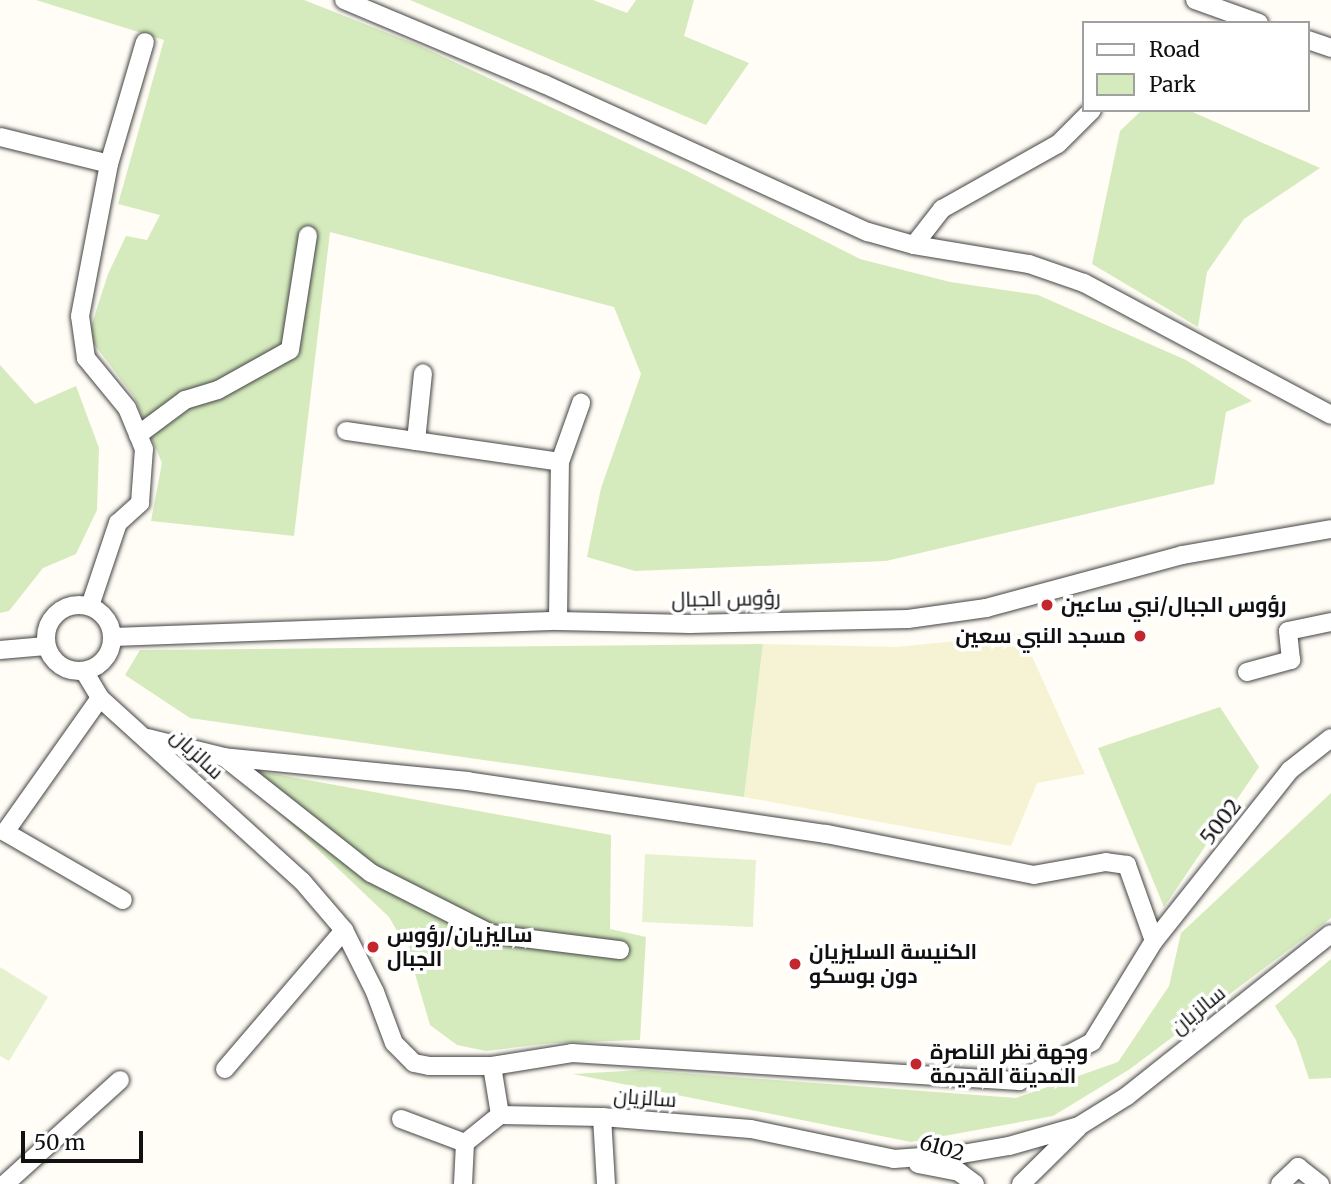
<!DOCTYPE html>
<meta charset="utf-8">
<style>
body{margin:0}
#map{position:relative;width:1331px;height:1184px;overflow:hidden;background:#fffdf5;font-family:Merriweather,Cairo,serif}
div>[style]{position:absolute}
.farmland>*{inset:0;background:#f6f3d4}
.green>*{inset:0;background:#d5ebbd}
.pitch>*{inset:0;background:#e6f2cf}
.roads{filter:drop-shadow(0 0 2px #444) drop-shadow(0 0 2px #444)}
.minor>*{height:18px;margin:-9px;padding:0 9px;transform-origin:9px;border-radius:9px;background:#fff}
.minor>.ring{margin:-9px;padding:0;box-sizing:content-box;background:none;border:18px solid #fff;border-radius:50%}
.dots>*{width:19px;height:19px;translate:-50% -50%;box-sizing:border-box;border:4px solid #fff;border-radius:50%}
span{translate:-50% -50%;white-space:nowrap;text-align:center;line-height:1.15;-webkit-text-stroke:7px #fff;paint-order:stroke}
.street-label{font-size:21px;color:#111}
.poi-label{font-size:21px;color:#111;font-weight:700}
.left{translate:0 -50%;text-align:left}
.right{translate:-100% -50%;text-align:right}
.legend{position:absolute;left:1082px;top:21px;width:228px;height:91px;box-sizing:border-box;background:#fff;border:2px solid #a0a0a0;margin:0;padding:9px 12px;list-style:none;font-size:21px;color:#111}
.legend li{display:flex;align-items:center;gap:14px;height:35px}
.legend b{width:35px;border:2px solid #a0a0a0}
.scale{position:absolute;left:21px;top:1131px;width:122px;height:32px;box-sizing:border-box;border:4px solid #111;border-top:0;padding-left:9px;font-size:21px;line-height:24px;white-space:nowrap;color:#111;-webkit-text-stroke:5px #fff;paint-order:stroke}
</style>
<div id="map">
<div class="farmland">
<i style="clip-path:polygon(1022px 634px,1085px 774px,1037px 783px,1011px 846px,744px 797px,763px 644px,897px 647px)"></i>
</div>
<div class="green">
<i style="clip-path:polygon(36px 0,304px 0,418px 45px,687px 171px,860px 259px,950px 282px,1038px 295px,1186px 360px,1252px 401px,1226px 412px,1214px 484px,886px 561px,635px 571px,587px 557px,601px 488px,641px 374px,614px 307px,330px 232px,294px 536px,151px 521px,162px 463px,134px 397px,88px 336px,108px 274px,126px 236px,147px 240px,160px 215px,118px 204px,164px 40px)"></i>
<i style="clip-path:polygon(410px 0,593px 0,627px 13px,636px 0,694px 0,684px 36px,749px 63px,706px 125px)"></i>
<i style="clip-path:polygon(1142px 110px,1188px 110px,1320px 168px,1244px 219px,1207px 272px,1198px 327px,1092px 264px,1120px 131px)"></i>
<i style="clip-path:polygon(0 365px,35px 404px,76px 386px,99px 448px,97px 510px,76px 554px,43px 568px,9px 611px,0 613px)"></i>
<i style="clip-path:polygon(763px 644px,744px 797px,190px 718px,125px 675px,140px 650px)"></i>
<i style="clip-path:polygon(1220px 707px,1259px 767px,1164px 907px,1098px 748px)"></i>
<i style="clip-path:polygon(230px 766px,611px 835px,610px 929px,646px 937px,640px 1040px,553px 1043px,486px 1051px,457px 1045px,430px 1025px,408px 950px,389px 917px)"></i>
<i style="clip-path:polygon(1331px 793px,1331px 918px,1130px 1069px,1053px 1116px,911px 1142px,573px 1074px,642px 1070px,1016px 1098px,1118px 1062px,1169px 986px,1181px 933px)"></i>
<i style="clip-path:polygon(1331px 959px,1331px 1078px,1309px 1079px,1296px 1040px,1275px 1006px)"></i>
</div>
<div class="pitch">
<i style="clip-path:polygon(645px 854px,756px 860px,753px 927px,642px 922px)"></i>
<i style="clip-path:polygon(0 967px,48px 997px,9px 1061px,0 1056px)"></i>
</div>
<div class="roads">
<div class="minor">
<i style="left:344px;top:0;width:217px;rotate:22.8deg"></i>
<i style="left:544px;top:84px;width:356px;rotate:24.6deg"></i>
<i style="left:868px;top:232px;width:48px;rotate:15.8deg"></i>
<i style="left:914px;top:245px;width:117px;rotate:9.4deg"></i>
<i style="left:1029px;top:264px;width:58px;rotate:19.1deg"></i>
<i style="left:1084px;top:283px;width:280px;rotate:28.1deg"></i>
<i style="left:1195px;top:0;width:68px;rotate:19.8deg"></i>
<i style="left:1308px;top:40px;width:24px;rotate:19deg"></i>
<i style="left:0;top:137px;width:112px;rotate:13.9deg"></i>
<i style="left:914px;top:245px;width:46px;rotate:-52.1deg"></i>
<i style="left:942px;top:209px;width:133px;rotate:-29.3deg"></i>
<i style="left:1058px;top:144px;width:48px;rotate:-45deg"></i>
<i style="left:346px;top:431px;width:216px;rotate:8.2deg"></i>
<i style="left:138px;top:435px;width:59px;rotate:-36.7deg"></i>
<i style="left:185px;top:400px;width:34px;rotate:-17deg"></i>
<i style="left:218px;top:390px;width:82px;rotate:-29.1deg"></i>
<i style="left:290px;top:350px;width:116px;rotate:-81.1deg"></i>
<i style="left:416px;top:441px;width:68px;rotate:-84.1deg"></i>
<i class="ring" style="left:46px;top:605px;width:48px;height:48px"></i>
<i style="left:90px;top:606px;width:88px;rotate:-71.4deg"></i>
<i style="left:118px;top:523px;width:30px;rotate:-42deg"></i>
<i style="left:140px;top:503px;width:54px;rotate:-85.8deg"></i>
<i style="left:144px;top:449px;width:44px;rotate:-112.5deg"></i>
<i style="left:127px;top:408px;width:65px;rotate:-129.4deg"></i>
<i style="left:86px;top:358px;width:42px;rotate:-98.1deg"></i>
<i style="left:80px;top:316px;width:155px;rotate:-79.2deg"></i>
<i style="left:109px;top:164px;width:127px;rotate:-73.6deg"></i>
<i style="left:558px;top:621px;width:159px;rotate:-89.3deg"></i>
<i style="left:560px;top:462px;width:63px;rotate:-70.4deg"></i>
<i style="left:113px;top:637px;width:445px;rotate:-2.1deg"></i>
<i style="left:558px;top:621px;width:132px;rotate:1.3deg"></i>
<i style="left:690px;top:624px;width:218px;rotate:-1.3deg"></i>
<i style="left:908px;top:619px;width:79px;rotate:-8deg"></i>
<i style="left:986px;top:608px;width:203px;rotate:-15.1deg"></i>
<i style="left:1182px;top:555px;width:151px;rotate:-9.9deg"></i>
<i style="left:0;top:650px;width:46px;rotate:-5deg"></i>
<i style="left:84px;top:671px;width:31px;rotate:59deg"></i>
<i style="left:100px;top:698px;width:273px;rotate:42.2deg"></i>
<i style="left:302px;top:881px;width:65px;rotate:49.4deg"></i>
<i style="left:344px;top:930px;width:69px;rotate:63.4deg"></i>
<i style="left:375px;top:992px;width:54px;rotate:69.6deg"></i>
<i style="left:394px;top:1043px;width:28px;rotate:45deg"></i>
<i style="left:414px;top:1063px;width:15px;rotate:11deg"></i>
<i style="left:429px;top:1066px;width:63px"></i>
<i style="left:492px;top:1066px;width:81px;rotate:-9.2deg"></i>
<i style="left:572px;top:1053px;width:448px;rotate:3.6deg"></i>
<i style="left:1019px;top:1081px;width:83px;rotate:-28.1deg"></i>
<i style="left:1092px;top:1042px;width:119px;rotate:-58.5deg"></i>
<i style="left:1154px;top:941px;width:81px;rotate:-109.6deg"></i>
<i style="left:1127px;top:865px;width:21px;rotate:-172deg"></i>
<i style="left:1106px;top:862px;width:73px;rotate:169.8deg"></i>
<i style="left:1034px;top:875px;width:212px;rotate:-168.8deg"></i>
<i style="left:826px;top:834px;width:362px;rotate:-171.6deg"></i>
<i style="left:468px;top:781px;width:245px;rotate:-174.4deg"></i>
<i style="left:224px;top:757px;width:79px;rotate:-166.1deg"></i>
<i style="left:1247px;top:672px;width:46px;rotate:-15.3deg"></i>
<i style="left:1291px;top:660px;width:29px;rotate:-96deg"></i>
<i style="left:1288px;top:631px;width:44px;rotate:-11.8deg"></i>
<i style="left:100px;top:698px;width:164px;rotate:125.3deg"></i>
<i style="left:5px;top:832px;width:136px;rotate:30deg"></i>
<i style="left:224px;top:757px;width:187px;rotate:38.3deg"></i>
<i style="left:371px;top:873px;width:135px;rotate:26.9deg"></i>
<i style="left:491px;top:934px;width:130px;rotate:7.1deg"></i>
<i style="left:1154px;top:941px;width:218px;rotate:-51.5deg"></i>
<i style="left:1290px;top:770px;width:52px;rotate:-38deg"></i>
<i style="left:492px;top:1066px;width:50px;rotate:80.7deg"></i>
<i style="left:225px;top:1069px;width:183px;rotate:-49.4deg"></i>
<i style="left:500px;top:1115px;width:102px;rotate:1.1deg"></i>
<i style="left:602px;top:1117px;width:149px;rotate:4.6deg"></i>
<i style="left:751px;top:1129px;width:146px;rotate:11.8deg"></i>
<i style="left:894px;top:1159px;width:68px;rotate:-4.2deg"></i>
<i style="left:962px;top:1154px;width:48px;rotate:-9.7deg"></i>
<i style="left:1009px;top:1146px;width:73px;rotate:-15.9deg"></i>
<i style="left:1079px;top:1126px;width:57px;rotate:-32deg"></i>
<i style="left:1127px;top:1096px;width:260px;rotate:-38.5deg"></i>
<i style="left:602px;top:1117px;width:67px;rotate:86.6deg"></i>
<i style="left:401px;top:1119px;width:68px;rotate:20.6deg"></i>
<i style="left:918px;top:1164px;width:42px;rotate:11deg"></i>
<i style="left:959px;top:1172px;width:20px;rotate:37deg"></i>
<i style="left:5px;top:1184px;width:155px;rotate:-42.1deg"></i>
<i style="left:463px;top:1184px;width:41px;rotate:-87.2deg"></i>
<i style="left:465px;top:1143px;width:45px;rotate:-38.7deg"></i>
<i style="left:1021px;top:1184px;width:80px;rotate:-44.5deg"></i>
<i style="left:1280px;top:1184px;width:25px;rotate:-43deg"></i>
<i style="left:1298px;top:1167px;width:28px;rotate:38deg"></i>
</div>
</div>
<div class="dots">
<i style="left:1047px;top:605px;background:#c4262e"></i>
<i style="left:1140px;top:636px;background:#c4262e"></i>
<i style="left:373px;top:947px;background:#c4262e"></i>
<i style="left:795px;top:964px;background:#c4262e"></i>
<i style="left:916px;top:1064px;background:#c4262e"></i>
</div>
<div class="street-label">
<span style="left:726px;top:599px;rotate:-1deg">رؤوس الجبال</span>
<span style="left:197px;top:754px;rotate:43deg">سالزيان</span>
<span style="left:1221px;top:822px;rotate:-52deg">5002</span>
<span style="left:1198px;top:1010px;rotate:-39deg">سالزيان</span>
<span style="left:645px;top:1098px;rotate:4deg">سالزيان</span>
<span style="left:942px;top:1148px;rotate:16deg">6102</span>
</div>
<div class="poi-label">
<span class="left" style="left:1061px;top:605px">رؤوس الجبال/نبي ساعين</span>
<span class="right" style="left:1126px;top:636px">مسجد النبي سعين</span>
<span class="left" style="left:387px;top:947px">ساليزيان/رؤوس<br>الجبال</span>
<span class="left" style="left:809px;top:964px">الكنيسة السليزيان<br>دون بوسكو</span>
<span class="left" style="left:930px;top:1064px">وجهة نظر الناصرة<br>المدينة القديمة</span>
</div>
<ul class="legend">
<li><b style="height:9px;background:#fff"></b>Road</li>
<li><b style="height:19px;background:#d5ebbd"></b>Park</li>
</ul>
<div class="scale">50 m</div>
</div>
